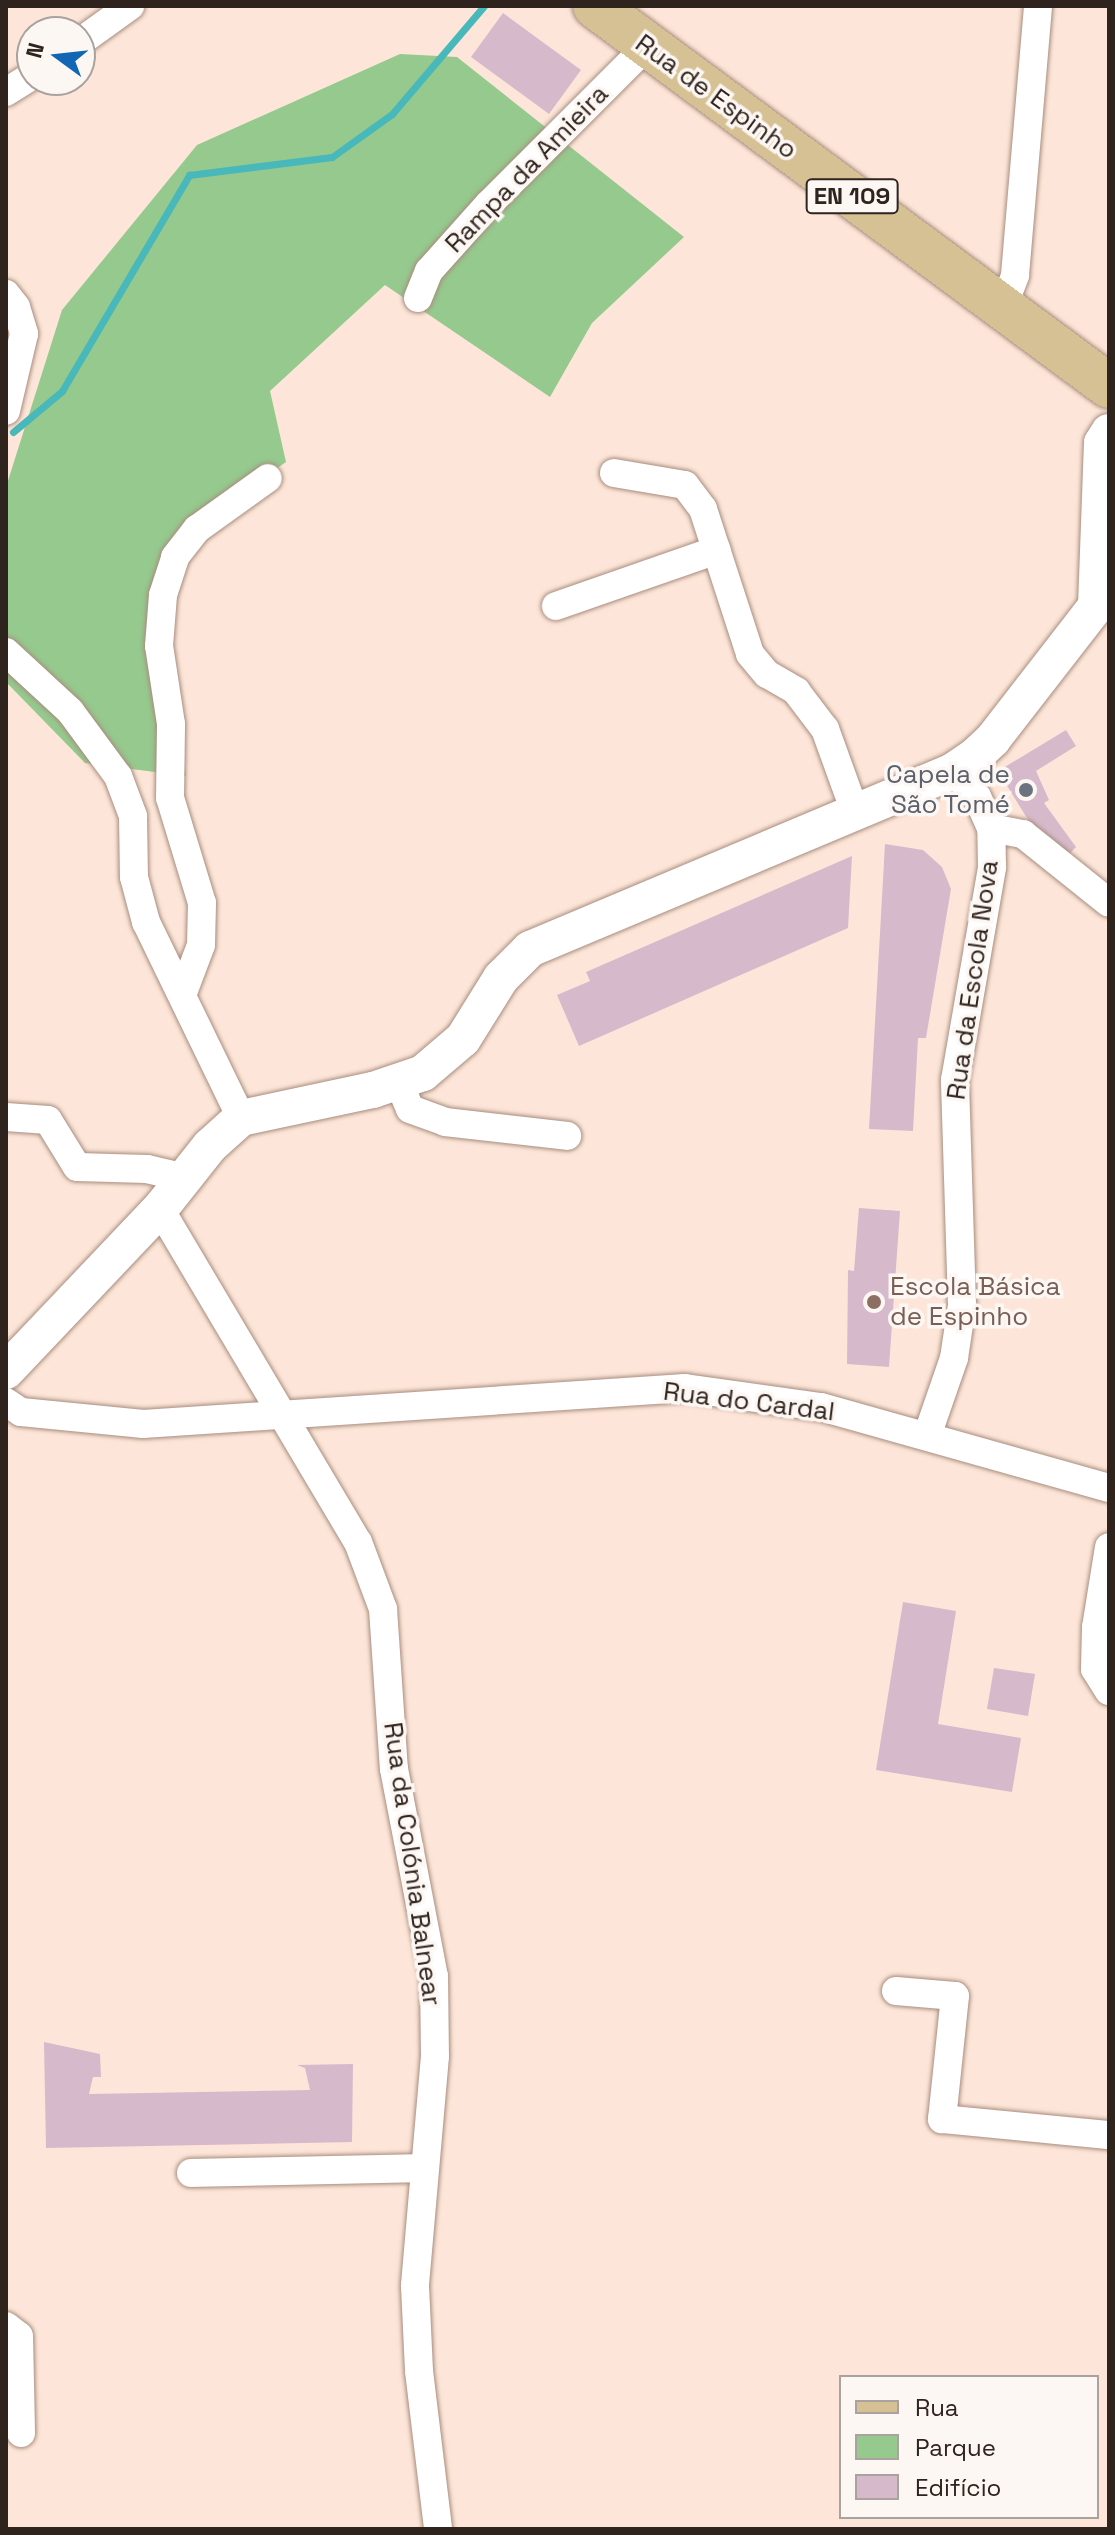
<!DOCTYPE html>
<meta charset="utf-8">
<style>
body{margin:0}
#map{position:relative;width:1115px;height:2535px;overflow:hidden;background:#fde6d9;font-family:"Space Grotesk",sans-serif}
div>[style]{position:absolute}
.green>*{inset:0;background:#95c98e}
.stream>*{height:7px;margin:-3.5px;padding:0 3.5px;transform-origin:3.5px;border-radius:3.5px;background:#48b8ba}
.building>*{inset:0;background:#d6bacb}
.roads{filter:drop-shadow(0 0 2px #a88d7f) drop-shadow(0 0 2px #a88d7f)}
.minor>*{height:28px;margin:-14px;padding:0 14px;transform-origin:14px;border-radius:14px;background:#fff}
.tertiary>*{height:36px;margin:-18px;padding:0 18px;transform-origin:18px;border-radius:18px;background:#fff}
.primary>*{height:44px;margin:-22px;padding:0 22px;transform-origin:22px;border-radius:22px;background:#d6c195}
.dots>*{width:22px;height:22px;translate:-50% -50%;box-sizing:border-box;border:4px solid #fdf7f4;border-radius:50%}
span{translate:-50% -50%;white-space:nowrap;text-align:center;line-height:1.15;-webkit-text-stroke:7px #fdf7f4;paint-order:stroke}
.shield-label span{padding:2px 6px;background:#fdf7f4;border:2px solid;border-radius:6px;-webkit-text-stroke-width:0}
.shield-label{font-size:24px;color:#2e231d;font-weight:700}
.street-label{font-size:26px;color:#2e231d}
.worship-label{font-size:26px;color:#5b616d}
.right{translate:-100% -50%;text-align:right}
.education-label{font-size:26px;color:#785e54}
.left{translate:0 -50%;text-align:left}
.frame{position:absolute;inset:0;border:8px solid #2e231d;pointer-events:none}
.legend{position:absolute;left:839px;top:2375px;width:260px;height:144px;box-sizing:border-box;background:#fdf7f4;border:2px solid #aaa29e;margin:0;padding:10px 14px;list-style:none;font-size:24px;color:#2e231d}
.legend li{display:flex;align-items:center;gap:16px;height:40px}
.legend b{width:40px;border:2px solid #aaa29e}
.north{position:absolute;left:16px;top:16px;width:80px;height:80px;box-sizing:border-box;background:#fdf7f4;border:2px solid #aaa29e;border-radius:50%;rotate:285deg;font-size:22px;font-weight:700;line-height:32px;text-align:center;color:#2e231d}
.north::after{content:'';display:block;margin:auto;width:28px;height:36px;background:#1267b5;clip-path:polygon(50% 0,100% 100%,50% 72%,0 100%)}
</style>
<div id="map">
<div class="green">
<i style="clip-path:polygon(400px 54px,457px 57px,684px 237px,592px 323px,550px 397px,385px 285px,270px 391px,286px 462px,196px 524px,168px 568px,168px 666px,186px 776px,85px 763px,6px 682px,6px 487px,62px 310px,197px 145px)"></i>
</div>
<div class="stream">
<i style="left:13px;top:432px;width:64px;rotate:-39.9deg"></i>
<i style="left:62px;top:391px;width:251px;rotate:-59.5deg"></i>
<i style="left:189px;top:175px;width:144px;rotate:-7.2deg"></i>
<i style="left:332px;top:157px;width:74px;rotate:-35.6deg"></i>
<i style="left:392px;top:114px;width:142px;rotate:-49.6deg"></i>
</div>
<div class="building">
<i style="clip-path:polygon(503px 13px,581px 70px,549px 114px,471px 57px)"></i>
<i style="clip-path:polygon(1066px 730px,1076px 746px,1036px 771px,1049px 800px,1044px 803px,1076px 847px,1061px 863px,1043px 844px,998px 771px)"></i>
<i style="clip-path:polygon(885px 844px,923px 850px,942px 867px,951px 889px,926px 1038px,918px 1038px,913px 1131px,869px 1129px)"></i>
<i style="clip-path:polygon(852px 856px,848px 928px,579px 1046px,557px 995px,590px 981px,586px 972px)"></i>
<i style="clip-path:polygon(859px 1208px,900px 1211px,889px 1367px,847px 1364px,848px 1270px,854px 1271px)"></i>
<i style="clip-path:polygon(903px 1602px,956px 1611px,938px 1724px,1021px 1738px,1012px 1792px,876px 1770px)"></i>
<i style="clip-path:polygon(994px 1668px,1035px 1674px,1028px 1716px,987px 1709px)"></i>
<i style="clip-path:polygon(44px 2042px,100px 2054px,101px 2077px,93px 2077px,89px 2094px,310px 2090px,305px 2068px,297px 2065px,353px 2064px,352px 2142px,46px 2148px)"></i>
</div>
<div class="roads">
<div class="minor">
<i style="left:80px;top:42px;width:62px;rotate:-35.8deg"></i>
<i style="left:6px;top:92px;width:31px;rotate:-32deg"></i>
<i style="left:6px;top:294px;width:16px;rotate:52deg"></i>
<i style="left:16px;top:307px;width:28px;rotate:73deg"></i>
<i style="left:24px;top:334px;width:79px;rotate:103.2deg"></i>
<i style="left:418px;top:298px;width:29px;rotate:-68deg"></i>
<i style="left:429px;top:271px;width:90px;rotate:-48.2deg"></i>
<i style="left:489px;top:204px;width:223px;rotate:-45deg"></i>
<i style="left:1003px;top:307px;width:34px;rotate:-69deg"></i>
<i style="left:1015px;top:275px;width:270px;rotate:-85.1deg"></i>
<i style="left:614px;top:473px;width:72px;rotate:9.6deg"></i>
<i style="left:685px;top:485px;width:30px;rotate:53deg"></i>
<i style="left:703px;top:509px;width:152px;rotate:72deg"></i>
<i style="left:750px;top:654px;width:26px;rotate:50deg"></i>
<i style="left:767px;top:674px;width:34px;rotate:30deg"></i>
<i style="left:796px;top:691px;width:48px;rotate:52.7deg"></i>
<i style="left:825px;top:729px;width:88px;rotate:70.1deg"></i>
<i style="left:556px;top:606px;width:170px;rotate:-19.2deg"></i>
<i style="left:6px;top:652px;width:87px;rotate:42.7deg"></i>
<i style="left:70px;top:711px;width:81px;rotate:53.6deg"></i>
<i style="left:118px;top:776px;width:43px;rotate:69.4deg"></i>
<i style="left:133px;top:816px;width:61px;rotate:89.1deg"></i>
<i style="left:134px;top:877px;width:47px;rotate:75.1deg"></i>
<i style="left:146px;top:922px;width:218px;rotate:64.1deg"></i>
<i style="left:991px;top:828px;width:33px;rotate:11deg"></i>
<i style="left:1023px;top:834px;width:110px;rotate:38.7deg"></i>
<i style="left:184px;top:990px;width:48px;rotate:-69.3deg"></i>
<i style="left:201px;top:945px;width:42px;rotate:-88.6deg"></i>
<i style="left:202px;top:903px;width:110px;rotate:-106.9deg"></i>
<i style="left:170px;top:798px;width:74px;rotate:-89.2deg"></i>
<i style="left:171px;top:724px;width:79px;rotate:-98.7deg"></i>
<i style="left:159px;top:646px;width:51px;rotate:-85.5deg"></i>
<i style="left:163px;top:595px;width:40px;rotate:-72deg"></i>
<i style="left:175px;top:557px;width:36px;rotate:-52deg"></i>
<i style="left:197px;top:529px;width:87px;rotate:-35.7deg"></i>
<i style="left:399px;top:1083px;width:28px;rotate:67deg"></i>
<i style="left:410px;top:1109px;width:37px;rotate:20deg"></i>
<i style="left:445px;top:1122px;width:123px;rotate:6.5deg"></i>
<i style="left:6px;top:1117px;width:42px;rotate:4.1deg"></i>
<i style="left:48px;top:1120px;width:55px;rotate:58.3deg"></i>
<i style="left:77px;top:1167px;width:70px;rotate:1.6deg"></i>
<i style="left:147px;top:1169px;width:36px;rotate:13deg"></i>
<i style="left:160px;top:1209px;width:387px;rotate:59.3deg"></i>
<i style="left:358px;top:1542px;width:72px;rotate:69.5deg"></i>
<i style="left:383px;top:1609px;width:160px;rotate:86.1deg"></i>
<i style="left:394px;top:1769px;width:211px;rotate:79.1deg"></i>
<i style="left:434px;top:1976px;width:80px;rotate:89.3deg"></i>
<i style="left:435px;top:2056px;width:231px;rotate:95deg"></i>
<i style="left:415px;top:2286px;width:85px;rotate:87.3deg"></i>
<i style="left:419px;top:2371px;width:159px;rotate:83.1deg"></i>
<i style="left:6px;top:1402px;width:18px;rotate:34deg"></i>
<i style="left:21px;top:1412px;width:123px;rotate:5.6deg"></i>
<i style="left:143px;top:1424px;width:543px;rotate:-3.8deg"></i>
<i style="left:685px;top:1388px;width:137px;rotate:8deg"></i>
<i style="left:821px;top:1407px;width:299px;rotate:15.7deg"></i>
<i style="left:927px;top:1436px;width:83px;rotate:-70.9deg"></i>
<i style="left:954px;top:1358px;width:54px;rotate:-81.4deg"></i>
<i style="left:962px;top:1305px;width:225px;rotate:-91.8deg"></i>
<i style="left:955px;top:1080px;width:216px;rotate:-80.1deg"></i>
<i style="left:992px;top:867px;width:39px;rotate:-91deg"></i>
<i style="left:991px;top:828px;width:34px;rotate:-114deg"></i>
<i style="left:977px;top:797px;width:35px;rotate:-133deg"></i>
<i style="left:1109px;top:1547px;width:81px;rotate:99.2deg"></i>
<i style="left:1096px;top:1627px;width:42px;rotate:91.4deg"></i>
<i style="left:1095px;top:1669px;width:26px;rotate:58deg"></i>
<i style="left:896px;top:1991px;width:59px;rotate:4.8deg"></i>
<i style="left:955px;top:1996px;width:124px;rotate:96deg"></i>
<i style="left:942px;top:2119px;width:168px;rotate:5.5deg"></i>
<i style="left:191px;top:2173px;width:234px;rotate:-1.2deg"></i>
<i style="left:6px;top:2326px;width:16px;rotate:38deg"></i>
<i style="left:19px;top:2336px;width:97px;rotate:88.8deg"></i>
</div>
<div class="tertiary">
<i style="left:6px;top:1371px;width:224px;rotate:-46.5deg"></i>
<i style="left:160px;top:1209px;width:80px;rotate:-51.6deg"></i>
<i style="left:210px;top:1146px;width:42px;rotate:-42.1deg"></i>
<i style="left:241px;top:1118px;width:135px;rotate:-12deg"></i>
<i style="left:373px;top:1090px;width:53px;rotate:-18.8deg"></i>
<i style="left:423px;top:1073px;width:52px;rotate:-40.4deg"></i>
<i style="left:463px;top:1039px;width:72px;rotate:-58.1deg"></i>
<i style="left:501px;top:978px;width:41px;rotate:-45deg"></i>
<i style="left:530px;top:949px;width:459px;rotate:-22.8deg"></i>
<i style="left:953px;top:771px;width:25px;rotate:-34deg"></i>
<i style="left:974px;top:757px;width:26px;rotate:-43deg"></i>
<i style="left:993px;top:739px;width:168px;rotate:-52.2deg"></i>
<i style="left:1096px;top:606px;width:163px;rotate:-87.9deg"></i>
<i style="left:1102px;top:443px;width:13px;rotate:-58deg"></i>
</div>
<div class="primary">
<i style="left:595px;top:6px;width:639px;rotate:36.48deg"></i>
</div>
</div>
<div class="dots">
<i style="left:1026px;top:790px;background:#6b7280"></i>
<i style="left:874px;top:1302px;background:#8d6e63"></i>
</div>
<div class="shield-label">
<span style="left:852px;top:196px">EN 109</span>
</div>
<div class="street-label">
<span style="left:716px;top:97px;rotate:36deg">Rua de Espinho</span>
<span style="left:527px;top:169px;rotate:-46deg">Rampa da Amieira</span>
<span style="left:973px;top:980px;rotate:-82deg">Rua da Escola Nova</span>
<span style="left:749px;top:1402px;rotate:7deg">Rua do Cardal</span>
<span style="left:412px;top:1864px;rotate:82deg">Rua da Colónia Balnear</span>
</div>
<div class="worship-label">
<span class="right" style="left:1010px;top:790px">Capela de<br>São Tomé</span>
</div>
<div class="education-label">
<span class="left" style="left:890px;top:1302px">Escola Básica<br>de Espinho</span>
</div>
<div class="frame"></div>
<ul class="legend">
<li><b style="height:10px;background:#d6c195"></b>Rua</li>
<li><b style="height:22px;background:#95c98e"></b>Parque</li>
<li><b style="height:22px;background:#d6bacb"></b>Edifício</li>
</ul>
<div class="north">N</div>
</div>
